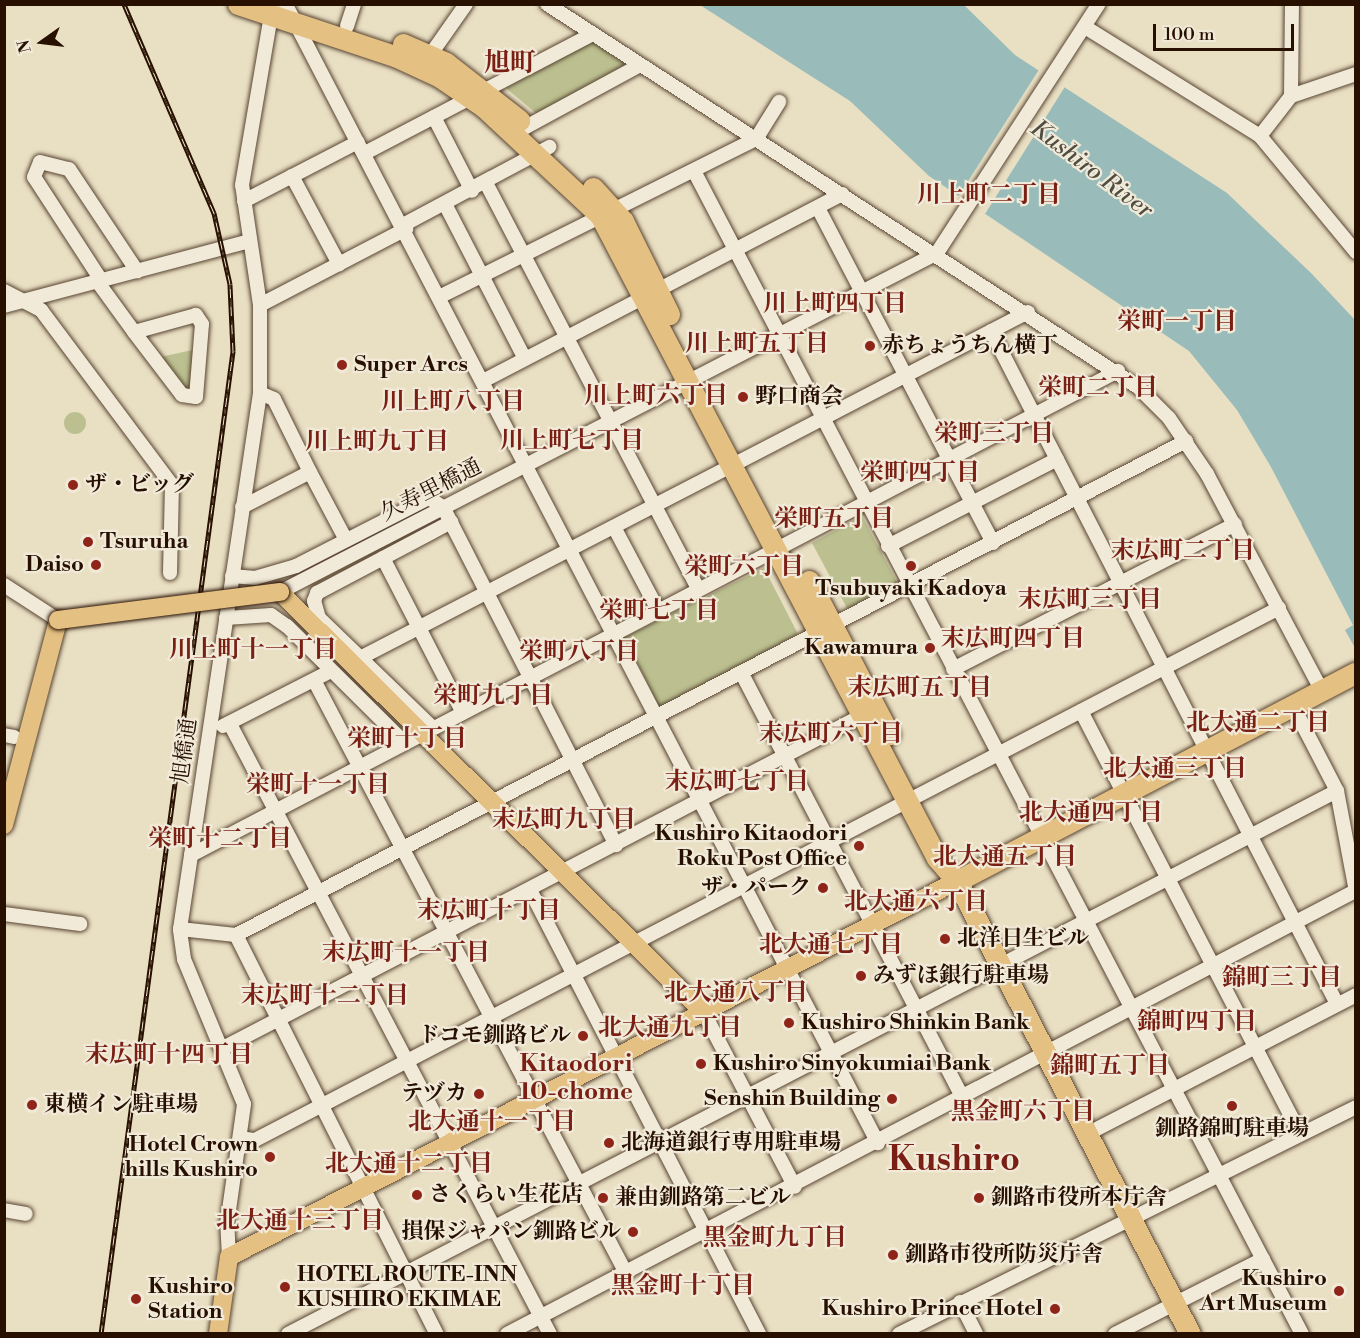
<!DOCTYPE html>
<meta charset="utf-8">
<style>
body{margin:0}
#map{position:relative;width:1360px;height:1338px;overflow:hidden;background:#e9dfc3;font-family:"Libre Bodoni","Noto Serif JP",serif}
div>[style]{position:absolute}
.green>*{inset:0;background:#bcc090}
.round{border-radius:50%}
.water>*{inset:0;background:#99bcba}
.pier>*{inset:0;background:#e9dfc3}
.roads{filter:drop-shadow(0 0 2px #584431) drop-shadow(0 0 2px #584431)}
.minor>*{height:14px;margin:-7px;padding:0 7px;transform-origin:7px;border-radius:7px;background:#f1ead8}
.major>*{height:18px;margin:-9px;padding:0 9px;transform-origin:9px;border-radius:9px;background:#e4c082}
.highway>*{height:21px;margin:-10.5px;padding:0 10.5px;transform-origin:10.5px;border-radius:10.5px;background:#e4c082}
.rail>*{height:5px;margin-top:-2.5px;transform-origin:0;background:repeating-linear-gradient(90deg,#f1ead8 0 9px,#271000 0 18px);box-sizing:border-box;border-block:2px solid #271000}
.bridges{filter:drop-shadow(0 0 2px #271000) drop-shadow(0 0 2px #271000)}
.major-bridge>*{height:18px;margin:-9px;padding:0 9px;transform-origin:9px;border-radius:9px;background:#e4c082}
.dots>*{width:16px;height:16px;translate:-50% -50%;box-sizing:border-box;border:3px solid #f1ead8;border-radius:50%}
span{translate:-50% -50%;white-space:nowrap;text-align:center;line-height:1.15;-webkit-text-stroke:4.5px #f1ead8;paint-order:stroke}
.poi-label{font-size:22px;color:#271000;font-weight:700}
.left{translate:0 -50%;text-align:left}
.right{translate:-100% -50%;text-align:right}
.street-label{font-size:22px;color:#271000}
.water-label{font-size:24px;color:#4f4c41;font-style:italic}
.neighbourhood-label{font-size:24px;color:#7a1f14;font-weight:700}
.quarter-label{font-size:26px;color:#7a1f14;font-weight:700}
.town-label{font-size:34px;color:#7a1f14;font-weight:700}
.frame{position:absolute;inset:0;border:6px solid #271000;pointer-events:none}
.north{position:absolute;left:12px;top:12px;width:60px;height:60px;-webkit-text-stroke:4px #f1ead8;paint-order:stroke;rotate:256deg;font-size:16px;font-weight:700;line-height:24px;text-align:center;color:#271000}
.north::after{content:'';display:block;margin:auto;width:21px;height:27px;background:#271000;clip-path:polygon(50% 0,100% 100%,50% 72%,0 100%)}
.scale{position:absolute;left:1153px;top:24px;width:141px;height:27px;box-sizing:border-box;border:3px solid #271000;border-top:0;padding-left:8px;font-size:18px;line-height:21px;white-space:nowrap;color:#271000;-webkit-text-stroke:4px #f1ead8;paint-order:stroke}
</style>
<div id="map">
<div class="green">
<i style="clip-path:polygon(593px 40px,624px 60px,624px 68px,537px 114px,506px 88px)"></i>
<i style="clip-path:polygon(197px 349px,194px 394px,183px 393px,156px 358px)"></i>
<i class="round" style="left:64px;top:412px;width:22px;height:22px"></i>
<i style="clip-path:polygon(862px 516px,898px 584px,848px 610px,812px 543px)"></i>
<i style="clip-path:polygon(764px 568px,798px 634px,666px 706px,658px 705px,625px 637px)"></i>
</div>
<div class="water">
<i style="clip-path:polygon(700px 5px,964px 5px,1015px 55px,1227px 193px,1312px 274px,1355px 320px,1355px 648px,1345px 630px,1353px 625px,1271px 467px,1237px 410px,1189px 351px,929px 176px,850px 101px)"></i>
</div>
<div class="pier">
<i style="clip-path:polygon(1040px 68px,1066px 85px,985px 214px,958px 197px)"></i>
</div>
<div class="roads">
<div class="minor">
<i style="left:547px;top:4px;width:704px;rotate:32.95deg"></i>
<i style="left:1138px;top:387px;width:44px;rotate:45deg"></i>
<i style="left:1169px;top:418px;width:68px;rotate:55.8deg"></i>
<i style="left:1207px;top:474px;width:246px;rotate:62.1deg"></i>
<i style="left:286px;top:5px;width:1283px;rotate:62.52deg"></i>
<i style="left:347px;top:26px;width:23px;rotate:-72deg"></i>
<i style="left:1085px;top:27px;width:206px;rotate:31.9deg"></i>
<i style="left:1260px;top:136px;width:151px;rotate:50.4deg"></i>
<i style="left:426px;top:61px;width:70px;rotate:-54.9deg"></i>
<i style="left:1291px;top:96px;width:92px;rotate:-89.4deg"></i>
<i style="left:434px;top:117px;width:83px;rotate:62.8deg"></i>
<i style="left:513px;top:134px;width:145px;rotate:-28.5deg"></i>
<i style="left:1260px;top:136px;width:51px;rotate:-52.2deg"></i>
<i style="left:1291px;top:96px;width:69px;rotate:-18.7deg"></i>
<i style="left:365px;top:153px;width:257px;rotate:-27.6deg"></i>
<i style="left:694px;top:171px;width:1312px;rotate:62.4deg"></i>
<i style="left:292px;top:176px;width:100px;rotate:61.9deg"></i>
<i style="left:486px;top:183px;width:458px;rotate:62.4deg"></i>
<i style="left:244px;top:201px;width:128px;rotate:-27.4deg"></i>
<i style="left:445px;top:204px;width:174px;rotate:62.7deg"></i>
<i style="left:818px;top:208px;width:378px;rotate:62.4deg"></i>
<i style="left:403px;top:225px;width:166px;rotate:-28.1deg"></i>
<i style="left:101px;top:280px;width:123px;rotate:-123deg"></i>
<i style="left:34px;top:177px;width:16px;rotate:-68deg"></i>
<i style="left:40px;top:162px;width:30px;rotate:14deg"></i>
<i style="left:69px;top:169px;width:123px;rotate:56.3deg"></i>
<i style="left:97px;top:281px;width:63px;rotate:54deg"></i>
<i style="left:134px;top:332px;width:79px;rotate:52.7deg"></i>
<i style="left:182px;top:395px;width:14px;rotate:8deg"></i>
<i style="left:196px;top:397px;width:73px;rotate:-85.3deg"></i>
<i style="left:202px;top:324px;width:11px;rotate:-124deg"></i>
<i style="left:196px;top:315px;width:64px;rotate:164.7deg"></i>
<i style="left:4px;top:291px;width:42px;rotate:27.2deg"></i>
<i style="left:41px;top:310px;width:219px;rotate:53.2deg"></i>
<i style="left:172px;top:485px;width:88px;rotate:91.3deg"></i>
<i style="left:441px;top:296px;width:352px;rotate:-26.5deg"></i>
<i style="left:756px;top:139px;width:44px;rotate:-58.1deg"></i>
<i style="left:260px;top:305px;width:165px;rotate:-27.5deg"></i>
<i style="left:4px;top:306px;width:254px;rotate:-14.8deg"></i>
<i style="left:991px;top:331px;width:757px;rotate:62.79deg"></i>
<i style="left:483px;top:381px;width:405px;rotate:-27.5deg"></i>
<i style="left:310px;top:472px;width:77px;rotate:62.1deg"></i>
<i style="left:242px;top:507px;width:76px;rotate:-27.2deg"></i>
<i style="left:310px;top:472px;width:81px;rotate:-116.3deg"></i>
<i style="left:274px;top:399px;width:15px;rotate:-157deg"></i>
<i style="left:614px;top:527px;width:94px;rotate:62.1deg"></i>
<i style="left:888px;top:546px;width:190px;rotate:-27.2deg"></i>
<i style="left:383px;top:558px;width:174px;rotate:62.7deg"></i>
<i style="left:232px;top:576px;width:23px;rotate:5deg"></i>
<i style="left:255px;top:578px;width:43px;rotate:-16.3deg"></i>
<i style="left:296px;top:566px;width:149px;rotate:-27.1deg"></i>
<i style="left:429px;top:498px;width:17px;rotate:33deg"></i>
<i style="left:443px;top:507px;width:380px;rotate:62.9deg"></i>
<i style="left:4px;top:585px;width:64px;rotate:32.9deg"></i>
<i style="left:280px;top:592px;width:739px;rotate:-27.29deg"></i>
<i style="left:937px;top:253px;width:297px;rotate:-57deg"></i>
<i style="left:226px;top:618px;width:45px;rotate:-3.8deg"></i>
<i style="left:271px;top:615px;width:19px;rotate:35deg"></i>
<i style="left:287px;top:626px;width:165px;rotate:44.8deg"></i>
<i style="left:362px;top:657px;width:750px;rotate:-27.38deg"></i>
<i style="left:953px;top:669px;width:317px;rotate:-27.2deg"></i>
<i style="left:742px;top:674px;width:479px;rotate:62.5deg"></i>
<i style="left:315px;top:682px;width:668px;rotate:62.25deg"></i>
<i style="left:1293px;top:706px;width:96px;rotate:62.6deg"></i>
<i style="left:1337px;top:791px;width:103px;rotate:79.3deg"></i>
<i style="left:1081px;top:711px;width:475px;rotate:62.6deg"></i>
<i style="left:230px;top:724px;width:689px;rotate:62.32deg"></i>
<i style="left:223px;top:726px;width:121px;rotate:-27deg"></i>
<i style="left:433px;top:728px;width:158px;rotate:-136deg"></i>
<i style="left:319px;top:618px;width:18px;rotate:-106deg"></i>
<i style="left:314px;top:601px;width:9px;rotate:-69deg"></i>
<i style="left:317px;top:593px;width:152px;rotate:-27.9deg"></i>
<i style="left:4px;top:735px;width:10px;rotate:11deg"></i>
<i style="left:191px;top:855px;width:1046px;rotate:-27.57deg"></i>
<i style="left:530px;top:890px;width:500px;rotate:62.7deg"></i>
<i style="left:4px;top:914px;width:77px;rotate:7.5deg"></i>
<i style="left:180px;top:929px;width:56px;rotate:6.1deg"></i>
<i style="left:236px;top:935px;width:1071px;rotate:-27.47deg"></i>
<i style="left:236px;top:935px;width:447px;rotate:63.3deg"></i>
<i style="left:704px;top:1013px;width:196px;rotate:62.4deg"></i>
<i style="left:223px;top:1048px;width:721px;rotate:-27.49deg"></i>
<i style="left:1087px;top:1134px;width:303px;rotate:-27.3deg"></i>
<i style="left:240px;top:1138px;width:15px;rotate:8deg"></i>
<i style="left:255px;top:1140px;width:1154px;rotate:-27.45deg"></i>
<i style="left:4px;top:1210px;width:22px;rotate:10deg"></i>
<i style="left:229px;top:1257px;width:33px;rotate:-93deg"></i>
<i style="left:227px;top:1224px;width:121px;rotate:-81.9deg"></i>
<i style="left:244px;top:1104px;width:157px;rotate:-112.5deg"></i>
<i style="left:184px;top:959px;width:30px;rotate:-98deg"></i>
<i style="left:180px;top:929px;width:542px;rotate:-81.51deg"></i>
<i style="left:260px;top:393px;width:88px;rotate:-90deg"></i>
<i style="left:260px;top:305px;width:121px;rotate:-98.5deg"></i>
<i style="left:242px;top:185px;width:184px;rotate:-80.3deg"></i>
<i style="left:960px;top:1302px;width:36px;rotate:63deg"></i>
<i style="left:288px;top:1334px;width:1181px;rotate:-27.37deg"></i>
<i style="left:507px;top:1334px;width:957px;rotate:-27.58deg"></i>
<i style="left:899px;top:1334px;width:510px;rotate:-26.41deg"></i>
<i style="left:1115px;top:1334px;width:166px;rotate:-26.9deg"></i>
</div>
<div class="major">
<i style="left:280px;top:592px;width:598px;rotate:44.8deg"></i>
<i style="left:4px;top:825px;width:212px;rotate:-75.2deg"></i>
<i style="left:218px;top:1334px;width:78px;rotate:-81.9deg"></i>
<i style="left:229px;top:1257px;width:819px;rotate:-27.32deg"></i>
</div>
<div class="highway">
<i style="left:238px;top:4px;width:168px;rotate:18.4deg"></i>
<i style="left:397px;top:57px;width:47px;rotate:24.9deg"></i>
<i style="left:440px;top:77px;width:53px;rotate:34.3deg"></i>
<i style="left:484px;top:107px;width:158px;rotate:43deg"></i>
<i style="left:600px;top:215px;width:726px;rotate:62.34deg"></i>
<i style="left:937px;top:858px;width:30px;rotate:49deg"></i>
<i style="left:957px;top:881px;width:509px;rotate:62.78deg"></i>
<i style="left:403px;top:44px;width:47px;rotate:23.8deg"></i>
<i style="left:446px;top:63px;width:93px;rotate:38deg"></i>
<i style="left:593px;top:188px;width:45px;rotate:47.7deg"></i>
<i style="left:623px;top:221px;width:104px;rotate:63.7deg"></i>
<i style="left:809px;top:581px;width:173px;rotate:62.4deg"></i>
<i style="left:957px;top:881px;width:450px;rotate:-27.6deg"></i>
</div>
</div>
<div class="rail">
<i style="left:101px;top:1334px;width:992px;rotate:-82.35deg"></i>
<i style="left:233px;top:351px;width:67px;rotate:-92.6deg"></i>
<i style="left:230px;top:284px;width:73px;rotate:-102.7deg"></i>
<i style="left:214px;top:213px;width:228px;rotate:-113.3deg"></i>
</div>
<div class="bridges">
<div class="major-bridge">
<i style="left:58px;top:620px;width:224px;rotate:-7.2deg"></i>
</div>
</div>
<div class="dots">
<i style="left:870px;top:346px;background:#8f2418"></i>
<i style="left:342px;top:365px;background:#8f2418"></i>
<i style="left:743px;top:397px;background:#8f2418"></i>
<i style="left:73px;top:485px;background:#8f2418"></i>
<i style="left:88px;top:542px;background:#8f2418"></i>
<i style="left:96px;top:565px;background:#8f2418"></i>
<i style="left:911px;top:566px;background:#8f2418"></i>
<i style="left:930px;top:648px;background:#8f2418"></i>
<i style="left:859px;top:846px;background:#8f2418"></i>
<i style="left:823px;top:888px;background:#8f2418"></i>
<i style="left:945px;top:939px;background:#8f2418"></i>
<i style="left:861px;top:976px;background:#8f2418"></i>
<i style="left:789px;top:1023px;background:#8f2418"></i>
<i style="left:583px;top:1036px;background:#8f2418"></i>
<i style="left:701px;top:1064px;background:#8f2418"></i>
<i style="left:479px;top:1094px;background:#8f2418"></i>
<i style="left:892px;top:1099px;background:#8f2418"></i>
<i style="left:32px;top:1105px;background:#8f2418"></i>
<i style="left:1232px;top:1106px;background:#8f2418"></i>
<i style="left:609px;top:1143px;background:#8f2418"></i>
<i style="left:270px;top:1157px;background:#8f2418"></i>
<i style="left:417px;top:1195px;background:#8f2418"></i>
<i style="left:603px;top:1198px;background:#8f2418"></i>
<i style="left:979px;top:1198px;background:#8f2418"></i>
<i style="left:633px;top:1232px;background:#8f2418"></i>
<i style="left:893px;top:1255px;background:#8f2418"></i>
<i style="left:285px;top:1287px;background:#8f2418"></i>
<i style="left:1339px;top:1291px;background:#8f2418"></i>
<i style="left:136px;top:1299px;background:#8f2418"></i>
<i style="left:1055px;top:1309px;background:#8f2418"></i>
</div>
<div class="poi-label">
<span class="left" style="left:882px;top:346px">赤ちょうちん横丁</span>
<span class="left" style="left:354px;top:365px">Super Arcs</span>
<span class="left" style="left:755px;top:397px">野口商会</span>
<span class="left" style="left:85px;top:485px">ザ・ビッグ</span>
<span class="left" style="left:100px;top:542px">Tsuruha</span>
<span class="right" style="left:84px;top:565px">Daiso</span>
<span style="left:911px;top:589px">Tsubuyaki Kadoya</span>
<span class="right" style="left:918px;top:648px">Kawamura</span>
<span class="right" style="left:847px;top:846px">Kushiro Kitaodori<br>Roku Post Office</span>
<span class="right" style="left:811px;top:888px">ザ・パーク</span>
<span class="left" style="left:957px;top:939px">北洋日生ビル</span>
<span class="left" style="left:873px;top:976px">みずほ銀行駐車場</span>
<span class="left" style="left:801px;top:1023px">Kushiro Shinkin Bank</span>
<span class="right" style="left:571px;top:1036px">ドコモ釧路ビル</span>
<span class="left" style="left:713px;top:1064px">Kushiro Sinyokumiai Bank</span>
<span class="right" style="left:467px;top:1094px">テヅカ</span>
<span class="right" style="left:880px;top:1099px">Senshin Building</span>
<span class="left" style="left:44px;top:1105px">東横イン駐車場</span>
<span style="left:1232px;top:1129px">釧路錦町駐車場</span>
<span class="left" style="left:621px;top:1143px">北海道銀行専用駐車場</span>
<span class="right" style="left:258px;top:1157px">Hotel Crown<br>hills Kushiro</span>
<span class="left" style="left:429px;top:1195px">さくらい生花店</span>
<span class="left" style="left:615px;top:1198px">兼由釧路第二ビル</span>
<span class="left" style="left:991px;top:1198px">釧路市役所本庁舎</span>
<span class="right" style="left:621px;top:1232px">損保ジャパン釧路ビル</span>
<span class="left" style="left:905px;top:1255px">釧路市役所防災庁舎</span>
<span class="left" style="left:297px;top:1287px">HOTEL ROUTE-INN<br>KUSHIRO EKIMAE</span>
<span class="right" style="left:1327px;top:1291px">Kushiro<br>Art Museum</span>
<span class="left" style="left:148px;top:1299px">Kushiro<br>Station</span>
<span class="right" style="left:1043px;top:1309px">Kushiro Prince Hotel</span>
</div>
<div class="street-label">
<span style="left:431px;top:490px;rotate:-27deg">久寿里橋通</span>
<span style="left:185px;top:751px;rotate:-82deg">旭橋通</span>
</div>
<div class="water-label">
<span style="left:1091px;top:170px;rotate:37deg">Kushiro River</span>
</div>
<div class="neighbourhood-label">
<span style="left:989px;top:196px">川上町二丁目</span>
<span style="left:835px;top:305px">川上町四丁目</span>
<span style="left:1177px;top:323px">栄町一丁目</span>
<span style="left:757px;top:345px">川上町五丁目</span>
<span style="left:1098px;top:389px">栄町二丁目</span>
<span style="left:656px;top:397px">川上町六丁目</span>
<span style="left:453px;top:403px">川上町八丁目</span>
<span style="left:994px;top:435px">栄町三丁目</span>
<span style="left:572px;top:442px">川上町七丁目</span>
<span style="left:377px;top:443px">川上町九丁目</span>
<span style="left:920px;top:474px">栄町四丁目</span>
<span style="left:834px;top:520px">栄町五丁目</span>
<span style="left:1183px;top:552px">末広町二丁目</span>
<span style="left:744px;top:568px">栄町六丁目</span>
<span style="left:1090px;top:601px">末広町三丁目</span>
<span style="left:659px;top:612px">栄町七丁目</span>
<span style="left:1013px;top:640px">末広町四丁目</span>
<span style="left:253px;top:651px">川上町十一丁目</span>
<span style="left:579px;top:653px">栄町八丁目</span>
<span style="left:920px;top:689px">末広町五丁目</span>
<span style="left:493px;top:697px">栄町九丁目</span>
<span style="left:1258px;top:724px">北大通二丁目</span>
<span style="left:831px;top:735px">末広町六丁目</span>
<span style="left:407px;top:740px">栄町十丁目</span>
<span style="left:1175px;top:770px">北大通三丁目</span>
<span style="left:737px;top:783px">末広町七丁目</span>
<span style="left:318px;top:786px">栄町十一丁目</span>
<span style="left:1091px;top:814px">北大通四丁目</span>
<span style="left:564px;top:821px">末広町九丁目</span>
<span style="left:220px;top:840px">栄町十二丁目</span>
<span style="left:1005px;top:858px">北大通五丁目</span>
<span style="left:916px;top:903px">北大通六丁目</span>
<span style="left:489px;top:912px">末広町十丁目</span>
<span style="left:831px;top:946px">北大通七丁目</span>
<span style="left:406px;top:954px">末広町十一丁目</span>
<span style="left:1282px;top:979px">錦町三丁目</span>
<span style="left:736px;top:994px">北大通八丁目</span>
<span style="left:325px;top:997px">末広町十二丁目</span>
<span style="left:1197px;top:1023px">錦町四丁目</span>
<span style="left:670px;top:1029px">北大通九丁目</span>
<span style="left:169px;top:1056px">末広町十四丁目</span>
<span style="left:576px;top:1079px">Kitaodori<br>10-chome</span>
<span style="left:1110px;top:1067px">錦町五丁目</span>
<span style="left:1023px;top:1113px">黒金町六丁目</span>
<span style="left:492px;top:1123px">北大通十一丁目</span>
<span style="left:409px;top:1165px">北大通十二丁目</span>
<span style="left:300px;top:1222px">北大通十三丁目</span>
<span style="left:775px;top:1239px">黒金町九丁目</span>
<span style="left:683px;top:1287px">黒金町十丁目</span>
</div>
<div class="quarter-label">
<span style="left:510px;top:64px">旭町</span>
</div>
<div class="town-label">
<span style="left:954px;top:1161px">Kushiro</span>
</div>
<div class="frame"></div>
<div class="north">N</div>
<div class="scale">100 m</div>
</div>
